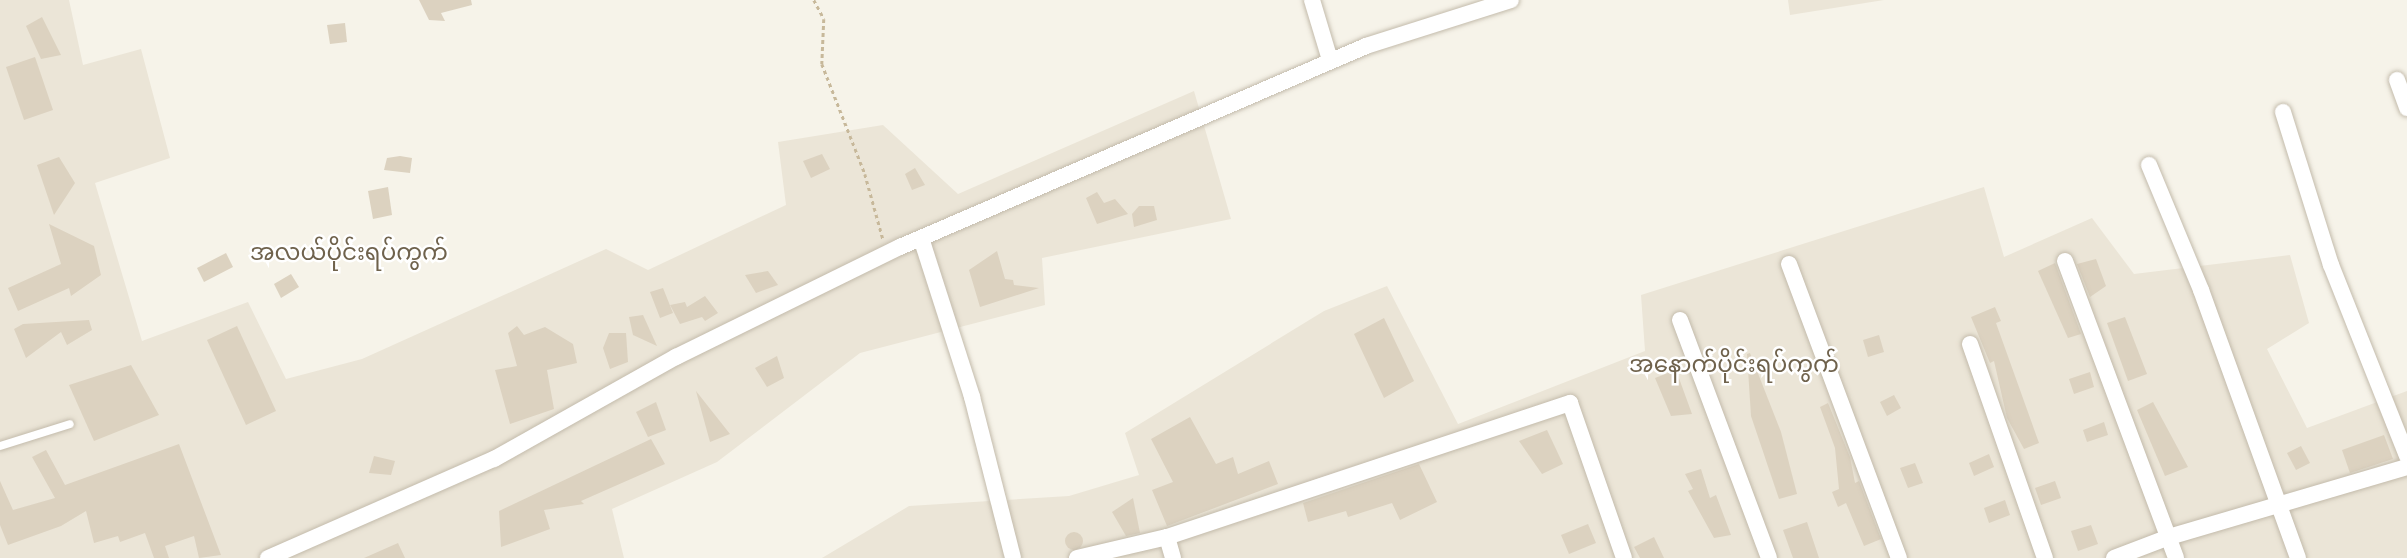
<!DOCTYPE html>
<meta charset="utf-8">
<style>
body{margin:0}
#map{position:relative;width:2407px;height:558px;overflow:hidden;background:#f6f3e9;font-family:"Titillium Web","Noto Sans Myanmar",sans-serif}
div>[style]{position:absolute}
.residential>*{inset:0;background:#ebe5d7}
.building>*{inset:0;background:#dcd2c0}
.round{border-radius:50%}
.path>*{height:2.5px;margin-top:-1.25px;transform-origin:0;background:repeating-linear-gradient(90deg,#c7b89a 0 3.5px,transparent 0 7px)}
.roads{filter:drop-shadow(0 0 2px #c3bbab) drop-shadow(0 0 2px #c3bbab)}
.lane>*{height:8px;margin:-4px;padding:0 4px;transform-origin:4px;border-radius:4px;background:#fff}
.street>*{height:16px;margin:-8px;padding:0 8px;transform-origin:8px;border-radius:8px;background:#fff}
span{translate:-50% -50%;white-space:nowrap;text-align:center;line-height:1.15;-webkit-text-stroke:5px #fff;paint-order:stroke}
.quarter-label{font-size:23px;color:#6f624c}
</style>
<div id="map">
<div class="residential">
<i style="clip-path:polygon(0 0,69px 0,83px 65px,141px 49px,170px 158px,95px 183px,142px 341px,248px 302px,286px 379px,362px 359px,606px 249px,648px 270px,786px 205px,778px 142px,883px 125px,958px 194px,1194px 91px,1231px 219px,1042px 258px,1045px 305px,860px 353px,717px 462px,612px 509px,624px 558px,0 558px)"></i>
<i style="clip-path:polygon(1788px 0,1884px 0,1790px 15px)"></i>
<i style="clip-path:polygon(1984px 187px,2004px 257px,2092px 218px,2134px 274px,2290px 255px,2309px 323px,2267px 349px,2307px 428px,2407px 391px,2407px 558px,822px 558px,909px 506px,1069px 496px,1139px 475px,1125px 433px,1324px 311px,1387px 286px,1458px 424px,1645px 351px,1641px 295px)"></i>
</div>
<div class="building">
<i style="clip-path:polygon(419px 0,471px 0,472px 5px,441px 13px,445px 21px,429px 20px)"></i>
<i style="clip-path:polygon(42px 17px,61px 55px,41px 59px,26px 26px)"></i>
<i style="clip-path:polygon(345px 23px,347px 42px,330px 44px,327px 25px)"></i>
<i style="clip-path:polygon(35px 57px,53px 110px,24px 120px,6px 67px)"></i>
<i style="clip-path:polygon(822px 154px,830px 169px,811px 178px,803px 161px)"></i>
<i style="clip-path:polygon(400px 156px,412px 158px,410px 173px,384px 170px,387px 158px)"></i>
<i style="clip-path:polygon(59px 157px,75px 183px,54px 215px,37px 165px)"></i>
<i style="clip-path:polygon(915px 168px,925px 185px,912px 190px,905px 174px)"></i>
<i style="clip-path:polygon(388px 187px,392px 215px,373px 219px,368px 191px)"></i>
<i style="clip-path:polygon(1097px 192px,1104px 203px,1115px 199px,1128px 214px,1097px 224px,1086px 198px)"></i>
<i style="clip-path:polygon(1139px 206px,1154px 206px,1157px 220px,1134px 227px,1132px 214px)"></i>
<i style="clip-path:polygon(49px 224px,94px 246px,101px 275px,71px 296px,69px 288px,18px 311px,8px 288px,61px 264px)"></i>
<i style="clip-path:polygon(997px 251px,1005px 279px,1013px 280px,1014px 285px,1039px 288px,980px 307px,969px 270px)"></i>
<i style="clip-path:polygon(226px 253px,233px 267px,204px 282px,197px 268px)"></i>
<i style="clip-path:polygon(2096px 259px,2106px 286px,2090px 297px,2077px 264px)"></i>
<i style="clip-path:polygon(2055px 263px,2081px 334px,2068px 338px,2038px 271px)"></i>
<i style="clip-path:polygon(768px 271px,778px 285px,756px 293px,745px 275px)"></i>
<i style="clip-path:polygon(291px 274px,299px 287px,281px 298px,274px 284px)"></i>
<i style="clip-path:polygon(663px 288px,673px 313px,660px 318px,650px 292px)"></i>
<i style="clip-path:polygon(705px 296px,718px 313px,705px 321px,702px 317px,680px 324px,670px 305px,685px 302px,687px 307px)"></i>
<i style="clip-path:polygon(1995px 307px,2001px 321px,1996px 323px,2039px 443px,2024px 449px,2007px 418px,1994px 361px,1990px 363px,1971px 317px)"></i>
<i style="clip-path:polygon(643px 315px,657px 346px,633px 335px,629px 317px)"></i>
<i style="clip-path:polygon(2125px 317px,2147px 374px,2128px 381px,2107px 323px)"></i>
<i style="clip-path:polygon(1384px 318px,1414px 381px,1384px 398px,1354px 334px)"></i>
<i style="clip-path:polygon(89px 320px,92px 330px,67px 345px,61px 332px,26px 358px,14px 329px,23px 324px)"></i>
<i style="clip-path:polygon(237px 326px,276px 411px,246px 425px,207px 340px)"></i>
<i style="clip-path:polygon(517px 326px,524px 335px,545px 327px,573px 344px,577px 363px,547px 370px,554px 409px,510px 424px,495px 370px,517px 366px,508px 333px)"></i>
<i style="clip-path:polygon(609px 333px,626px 333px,628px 362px,610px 369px,603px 348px)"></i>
<i style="clip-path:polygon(1879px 335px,1884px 352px,1868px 357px,1863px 340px)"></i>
<i style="clip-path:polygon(1750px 353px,1781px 432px,1797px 494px,1779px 499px,1751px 416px,1747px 354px)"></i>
<i style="clip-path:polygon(777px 356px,784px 378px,767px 387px,755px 368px)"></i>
<i style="clip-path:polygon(131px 365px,159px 415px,94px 441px,69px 385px)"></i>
<i style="clip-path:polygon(1676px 370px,1692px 414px,1671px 416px,1655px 378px)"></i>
<i style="clip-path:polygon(2090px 372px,2094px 387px,2074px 394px,2069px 379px)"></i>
<i style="clip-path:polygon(696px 391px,730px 434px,710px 442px)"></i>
<i style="clip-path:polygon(1894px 395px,1901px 408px,1887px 416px,1880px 402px)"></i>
<i style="clip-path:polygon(656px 402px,666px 430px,648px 437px,636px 412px)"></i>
<i style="clip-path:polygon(2153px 402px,2188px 467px,2165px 476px,2137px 410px)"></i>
<i style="clip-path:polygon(1828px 403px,1850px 457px,1855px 483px,1859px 481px,1881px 539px,1864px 546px,1846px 503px,1838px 507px,1832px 492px,1839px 489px,1835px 448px,1820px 407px)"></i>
<i style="clip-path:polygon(1190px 417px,1216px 464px,1233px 457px,1238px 474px,1269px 461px,1278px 484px,1167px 526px,1152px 490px,1173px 482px,1151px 439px)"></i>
<i style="clip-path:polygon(2104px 422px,2108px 435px,2087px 442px,2083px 430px)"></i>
<i style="clip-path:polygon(1547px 430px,1563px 464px,1542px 474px,1519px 441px)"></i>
<i style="clip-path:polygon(2384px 435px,2393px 459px,2350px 473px,2342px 450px)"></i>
<i style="clip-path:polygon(651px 439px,665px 464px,581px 501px,584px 504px,544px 510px,550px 529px,501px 547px,499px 511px)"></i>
<i style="clip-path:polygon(179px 444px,221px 555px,199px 558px,194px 536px,165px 546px,169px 558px,154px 558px,145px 533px,120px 542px,118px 536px,94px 543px,86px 511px,61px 526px,8px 545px,0 525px,0 481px,13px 510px,55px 498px,32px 457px,46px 450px,65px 485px)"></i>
<i style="clip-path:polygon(2301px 446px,2310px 463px,2296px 470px,2287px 453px)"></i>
<i style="clip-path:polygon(1989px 454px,1994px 467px,1974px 476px,1969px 463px)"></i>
<i style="clip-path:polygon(374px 456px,395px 461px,391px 475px,369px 473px)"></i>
<i style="clip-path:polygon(1915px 463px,1923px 483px,1908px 488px,1900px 468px)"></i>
<i style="clip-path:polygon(1419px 464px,1437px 502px,1400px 520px,1392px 503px,1348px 517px,1346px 511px,1308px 522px,1303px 503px)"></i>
<i style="clip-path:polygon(1701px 469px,1710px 498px,1716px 495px,1731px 535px,1714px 538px,1688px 491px,1693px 489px,1685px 474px)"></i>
<i style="clip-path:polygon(2055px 481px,2061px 498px,2041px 505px,2035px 488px)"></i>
<i style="clip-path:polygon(1133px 498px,1140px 533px,1126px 536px,1112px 512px)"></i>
<i style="clip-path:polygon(2005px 500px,2010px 515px,1989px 523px,1984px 508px)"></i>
<i style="clip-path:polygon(1807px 522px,1819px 558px,1793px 558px,1783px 530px)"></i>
<i style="clip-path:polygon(1588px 524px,1596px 543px,1569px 554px,1561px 535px)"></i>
<i style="clip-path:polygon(2091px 525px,2098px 544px,2078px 551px,2071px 531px)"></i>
<i class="round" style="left:1065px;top:532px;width:18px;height:18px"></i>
<i style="clip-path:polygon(1654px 537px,1664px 558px,1640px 558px,1634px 547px)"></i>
<i style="clip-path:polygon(398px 543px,405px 558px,364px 558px)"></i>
</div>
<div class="path">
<i style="left:814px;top:0;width:21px;rotate:62deg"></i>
<i style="left:824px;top:19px;width:45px;rotate:92.5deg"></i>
<i style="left:822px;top:64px;width:118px;rotate:68.6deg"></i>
<i style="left:865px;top:174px;width:67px;rotate:74.5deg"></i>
</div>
<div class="roads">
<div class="lane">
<i style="left:0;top:446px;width:73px;rotate:-17.4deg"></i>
</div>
<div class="street">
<i style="left:1312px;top:0;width:63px;rotate:73.3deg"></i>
<i style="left:2397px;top:80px;width:30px;rotate:70deg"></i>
<i style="left:2283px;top:112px;width:160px;rotate:72.6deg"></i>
<i style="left:2331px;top:265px;width:206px;rotate:68.3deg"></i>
<i style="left:2149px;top:165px;width:135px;rotate:67.4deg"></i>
<i style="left:2201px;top:290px;width:285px;rotate:70.1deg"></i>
<i style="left:922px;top:241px;width:164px;rotate:72.2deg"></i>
<i style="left:972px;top:397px;width:166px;rotate:75.7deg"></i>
<i style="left:2065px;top:261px;width:317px;rotate:69.5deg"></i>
<i style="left:1789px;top:264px;width:314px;rotate:69.5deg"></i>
<i style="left:1680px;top:320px;width:254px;rotate:69.5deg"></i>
<i style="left:1970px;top:344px;width:227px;rotate:70.7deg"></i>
<i style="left:1167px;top:537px;width:22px;rotate:74deg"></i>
<i style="left:268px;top:558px;width:247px;rotate:-23.7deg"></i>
<i style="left:494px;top:459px;width:209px;rotate:-29.3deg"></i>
<i style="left:676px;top:357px;width:250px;rotate:-26.2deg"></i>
<i style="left:900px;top:247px;width:508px;rotate:-23.33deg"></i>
<i style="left:1366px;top:46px;width:152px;rotate:-17.6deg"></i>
<i style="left:1077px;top:558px;width:92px;rotate:-13.1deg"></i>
<i style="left:1167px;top:537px;width:425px;rotate:-18.4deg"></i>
<i style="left:1570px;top:403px;width:164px;rotate:70.8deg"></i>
<i style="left:2114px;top:558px;width:59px;rotate:-20.9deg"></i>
<i style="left:2169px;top:537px;width:248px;rotate:-16.4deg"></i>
</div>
</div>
<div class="quarter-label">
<span style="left:349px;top:252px">အလယ်ပိုင်းရပ်ကွက်</span>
<span style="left:1734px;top:364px">အနောက်ပိုင်းရပ်ကွက်</span>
</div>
</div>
